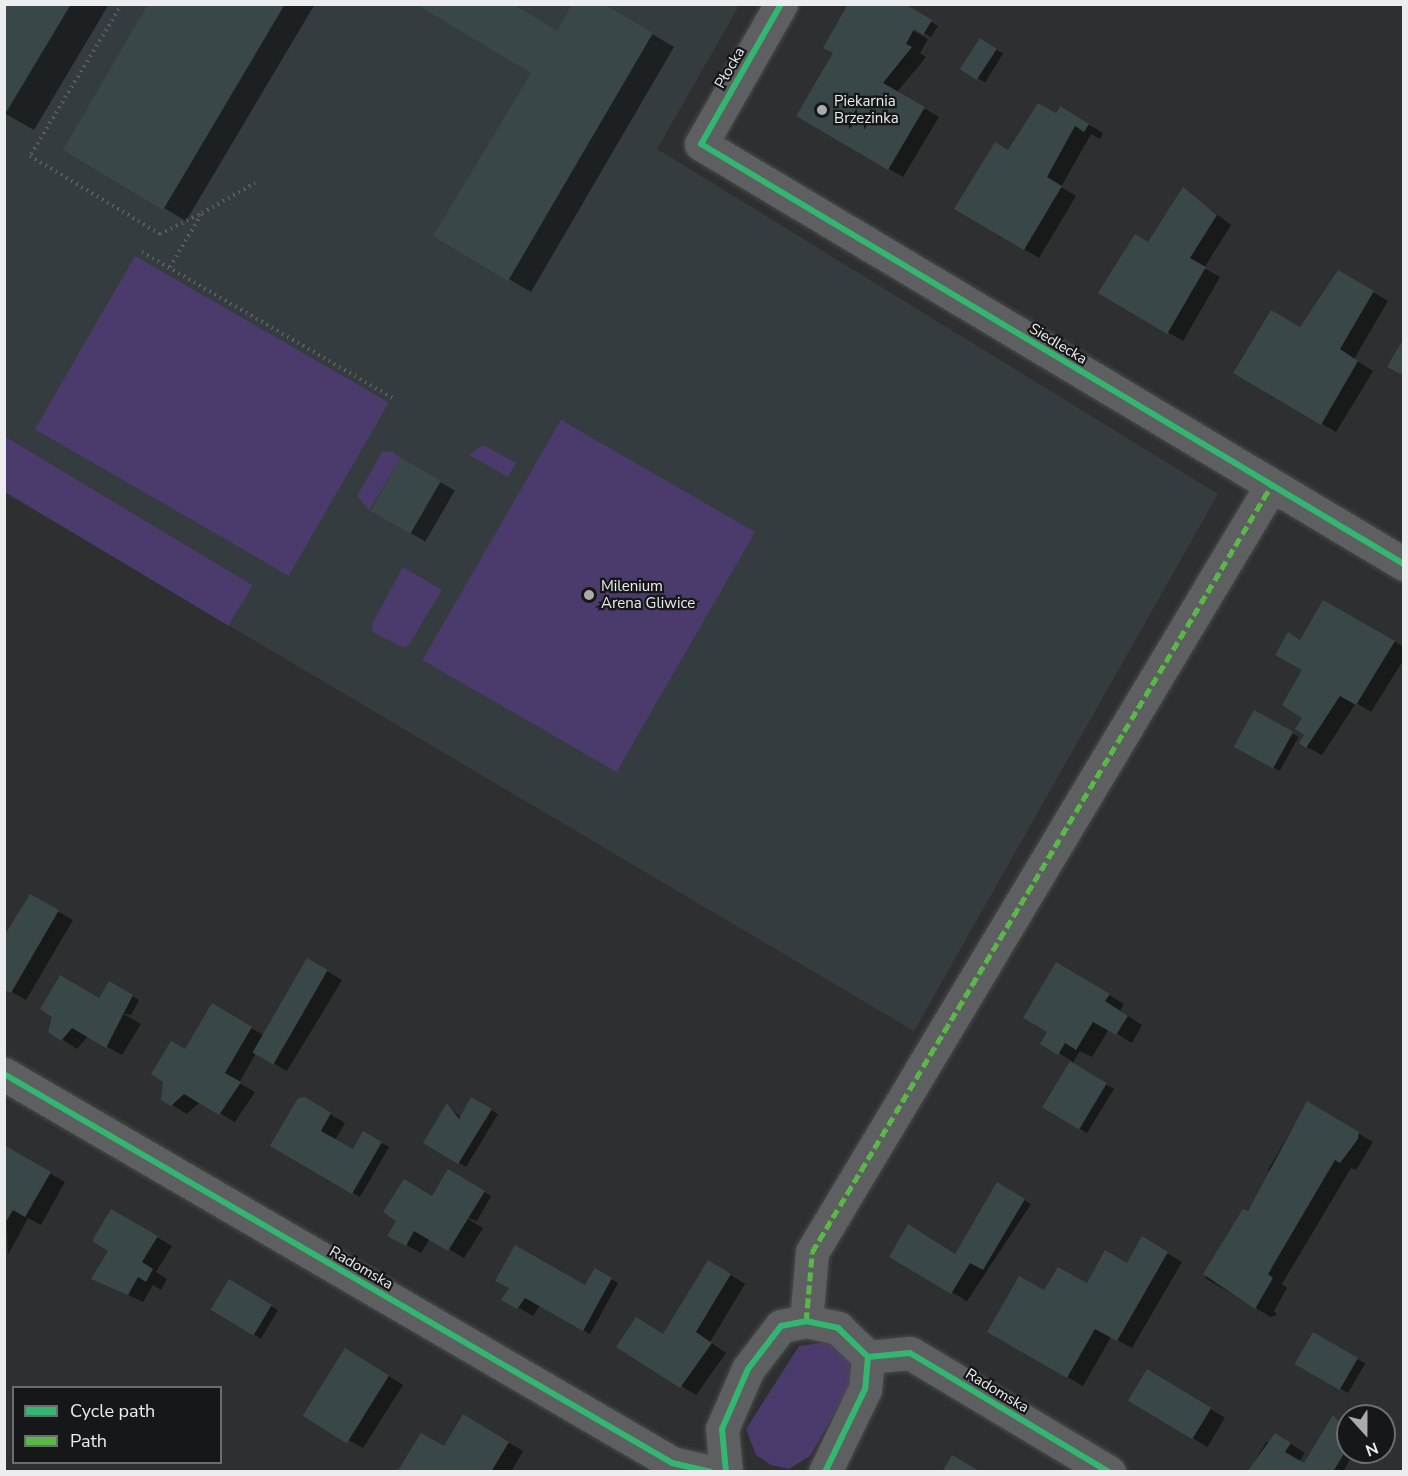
<!DOCTYPE html>
<meta charset="utf-8">
<style>
body{margin:0}
#map{position:relative;width:1408px;height:1476px;overflow:hidden;background:#2e2f30;font-family:"Nunito Sans",sans-serif}
div>[style]{position:absolute}
[style*='--x']{left:calc(var(--x)*1px);top:calc(var(--y)*1px);width:calc(var(--w)*1px);rotate:calc(var(--a)*1deg)}
.built>*{inset:0;background:#353c40}
.green>*{inset:0;background:#4b3b6c;transform-origin:0 0}
.shadow>*{inset:0;background:#0007;transform-origin:0 0}
.building>*{inset:0;background:#394749;transform-origin:0 0}
.path>*{height:4px;margin-top:-2px;transform-origin:0;background:repeating-linear-gradient(90deg,#5e5f5f 0 1.5px,transparent 0 6px)}
.roads{filter:drop-shadow(0 0 2px #4a4b4c) drop-shadow(0 0 2px #4a4b4c)}
.minor>*{height:33px;margin:-16.5px;padding:0 16.5px;transform-origin:16.5px;border-radius:16.5px;background:#5e5f60}
.quiet>*{height:4.5px;margin-top:-2.25px;transform-origin:0;background:repeating-linear-gradient(90deg,#58b947 0 9px,transparent 0 13.5px)}
.cycleway>*{height:6px;margin:-3px;padding:0 3px;transform-origin:3px;border-radius:3px;background:#33b770}
.dots>*{width:16px;height:16px;translate:-50% -50%;box-sizing:border-box;border:3px solid #161718;border-radius:50%}
span{translate:-50% -50%;white-space:nowrap;text-align:center;line-height:1.15;-webkit-text-stroke:4.5px #161718;paint-order:stroke}
.street-label{font-size:15px;color:#ecedee}
.poi-label{font-size:15px;color:#ecedee}
.left{translate:0 -50%;text-align:left}
.frame{position:absolute;inset:0;border:6px solid #ecedee;pointer-events:none}
.legend{position:absolute;left:12px;top:1386px;width:210px;height:78px;box-sizing:border-box;background:#161718;border:2px solid #6c6d6e;margin:0;padding:8px 10px;list-style:none;font-size:18px;color:#ecedee}
.legend li{display:flex;align-items:center;gap:12px;height:30px}
.legend b{width:30px;border:2px solid #6c6d6e}
.north{position:absolute;left:1336px;top:1404px;width:60px;height:60px;box-sizing:border-box;background:#161718;border:2px solid #6c6d6e;border-radius:50%;rotate:159deg;font-size:16px;font-weight:700;line-height:24px;text-align:center;color:#ecedee}
.north::after{content:'';display:block;margin:auto;width:21px;height:27px;background:#aaaaac;clip-path:polygon(50% 0,100% 100%,50% 72%,0 100%)}
</style>
<div id="map">
<div class="built">
<div style="clip-path:polygon(740px 4px,657px 149px,1218px 494px,914px 1031px,5px 493px,5px 5px)"></div>
</div>
<div class="green">
<div style="left:135px;top:256px;width:293px;height:200px;rotate:30deg"></div>
<div style="left:561px;top:420px;width:224px;height:277px;rotate:30deg"></div>
<div style="left:4px;top:436px;width:290px;height:47px;rotate:31deg"></div>
<div style="clip-path:polygon(483px 445px,516px 463px,508px 477px,469px 455px)"></div>
<div style="clip-path:polygon(391px 451px,401px 458px,369px 510px,357px 496px,382px 452px)"></div>
<div style="clip-path:polygon(403px 567px,442px 590px,408px 646px,402px 647px,373px 632px,372px 624px)"></div>
<div style="clip-path:polygon(828px 1342px,849px 1359px,852px 1375px,846px 1393px,810px 1456px,789px 1469px,771px 1465px,756px 1455px,746px 1429px,799px 1346px)"></div>
</div>
<div class="shadow">
<div style="clip-path:polygon(4px 4px,109px 4px,34px 130px,4px 113px)"></div>
<div style="clip-path:polygon(150px 4px,315px 4px,186px 221px,65px 149px)"></div>
<div style="clip-path:polygon(602px 4px,674px 47px,531px 292px,435px 236px,558px 32px)"></div>
<div style="clip-path:polygon(866px 4px,928px 39px,920px 53px,926px 57px,897px 92px,939px 117px,903px 177px,798px 116px)"></div>
<div style="clip-path:polygon(876px 4px,901px 4px,938px 26px,931px 37px)"></div>
<div style="left:981px;top:40px;width:26px;height:34px;rotate:32deg"></div>
<div style="clip-path:polygon(1061px 108px,1103px 133px,1100px 139px,1091px 134px,1061px 187px,1076px 196px,1039px 258px,956px 208px,1009px 152px)"></div>
<div style="clip-path:polygon(1184px 189px,1231px 225px,1204px 268px,1220px 277px,1183px 341px,1100px 293px,1149px 244px)"></div>
<div style="clip-path:polygon(1339px 272px,1388px 301px,1354px 359px,1373px 371px,1336px 432px,1235px 373px,1300px 328px)"></div>
<div style="left:402px;top:460px;width:61px;height:59px;rotate:30deg"></div>
<div style="clip-path:polygon(1324px 602px,1404px 647px,1404px 659px,1371px 712px,1356px 703px,1322px 755px,1307px 747px,1301px 642px)"></div>
<div style="left:1254px;top:712px;width:51px;height:39px;rotate:29deg"></div>
<div style="clip-path:polygon(30px 896px,73px 920px,26px 1000px,4px 988px)"></div>
<div style="clip-path:polygon(308px 960px,342px 980px,287px 1071px,256px 1053px,239px 1083px,255px 1092px,235px 1122px,200px 1102px,187px 1114px,172px 1105px,185px 1051px,213px 1005px,263px 1035px)"></div>
<div style="clip-path:polygon(1057px 964px,1124px 1004px,1120px 1011px,1142px 1025px,1132px 1043px,1109px 1029px,1092px 1057px,1080px 1051px,1072px 1064px,1114px 1089px,1087px 1133px,1045px 1108px,1072px 1061px,1042px 1043px,1049px 1031px)"></div>
<div style="clip-path:polygon(109px 983px,139px 1000px,131px 1015px,122px 1013px,141px 1024px,122px 1055px,88px 1036px,77px 1049px,50px 1031px,100px 1000px)"></div>
<div style="clip-path:polygon(472px 1099px,498px 1114px,466px 1167px,425px 1143px,447px 1105px,461px 1118px)"></div>
<div style="clip-path:polygon(1307px 1103px,1373px 1142px,1356px 1170px,1351px 1168px,1282px 1284px,1287px 1288px,1274px 1311px,1277px 1315px,1271px 1317px,1205px 1278px,1272px 1173px,1268px 1170px)"></div>
<div style="clip-path:polygon(330px 1114px,345px 1123px,335px 1140px,354px 1151px,364px 1133px,389px 1147px,360px 1197px,272px 1146px)"></div>
<div style="clip-path:polygon(4px 1147px,65px 1182px,41px 1225px,28px 1218px,8px 1255px)"></div>
<div style="clip-path:polygon(449px 1171px,491px 1196px,477px 1221px,463px 1216px,483px 1228px,464px 1258px,430px 1238px,421px 1253px,389px 1235px,432px 1197px)"></div>
<div style="clip-path:polygon(997px 1184px,1031px 1204px,967px 1301px,891px 1257px,956px 1255px)"></div>
<div style="clip-path:polygon(112px 1211px,172px 1246px,156px 1272px,167px 1279px,161px 1290px,153px 1285px,143px 1302px,93px 1278px,110px 1250px)"></div>
<div style="clip-path:polygon(1142px 1238px,1182px 1262px,1132px 1348px,1111px 1337px,1083px 1386px,989px 1332px,1045px 1292px,1087px 1285px,1127px 1265px)"></div>
<div style="clip-path:polygon(595px 1270px,618px 1283px,590px 1334px,540px 1305px,533px 1316px,504px 1299px,511px 1288px,585px 1287px)"></div>
<div style="clip-path:polygon(723px 1270px,745px 1284px,710px 1342px,726px 1353px,696px 1395px,618px 1347px,664px 1335px)"></div>
<div style="left:229px;top:1281px;width:57px;height:33px;rotate:31deg"></div>
<div style="left:1314px;top:1334px;width:59px;height:34px;rotate:30deg"></div>
<div style="clip-path:polygon(361px 1359px,403px 1385px,363px 1448px,303px 1415px)"></div>
<div style="left:1147px;top:1371px;width:91px;height:34px;rotate:31deg"></div>
<div style="clip-path:polygon(463px 1416px,523px 1451px,511px 1472px,399px 1472px,444px 1448px)"></div>
<div style="clip-path:polygon(1333px 1417px,1346px 1424px,1348px 1452px,1354px 1452px,1343px 1472px,1322px 1472px)"></div>
<div style="clip-path:polygon(1266px 1442px,1291px 1444px,1305px 1453px,1299px 1462px,1249px 1471px)"></div>
</div>
<div class="building">
<div style="clip-path:polygon(4px 4px,71px 4px,4px 116px)"></div>
<div style="clip-path:polygon(148px 4px,285px 4px,163px 210px,63px 150px)"></div>
<div style="clip-path:polygon(416px 4px,513px 4px,557px 31px,572px 4px,604px 4px,653px 33px,508px 281px,433px 236px,531px 73px)"></div>
<div style="clip-path:polygon(848px 4px,907px 5px,932px 20px,923px 35px,914px 29px,906px 44px,912px 47px,883px 83px,925px 107px,888px 170px,796px 116px,833px 53px,823px 48px)"></div>
<div style="left:980px;top:38px;width:20px;height:37px;rotate:33deg"></div>
<div style="clip-path:polygon(1038px 103px,1056px 113px,1060px 106px,1089px 124px,1084px 132px,1075px 126px,1047px 177px,1062px 186px,1024px 250px,954px 209px,995px 142px,1008px 150px)"></div>
<div style="clip-path:polygon(1183px 187px,1217px 215px,1190px 258px,1206px 267px,1167px 334px,1098px 293px,1135px 234px,1148px 242px)"></div>
<div style="clip-path:polygon(1338px 270px,1374px 291px,1340px 349px,1358px 361px,1321px 425px,1233px 373px,1271px 310px,1300px 327px)"></div>
<div style="clip-path:polygon(1404px 338px,1404px 376px,1387px 367px)"></div>
<div style="left:401px;top:458px;width:46px;height:61px;rotate:30deg"></div>
<div style="clip-path:polygon(1323px 600px,1395px 641px,1356px 705px,1340px 696px,1306px 748px,1299px 743px,1304px 735px,1295px 729px,1302px 718px,1282px 705px,1302px 670px,1275px 655px,1288px 632px,1300px 640px)"></div>
<div style="left:1254px;top:710px;width:45px;height:42px;rotate:29deg"></div>
<div style="clip-path:polygon(30px 894px,59px 910px,11px 993px,4px 990px,4px 936px)"></div>
<div style="left:307px;top:958px;width:24px;height:109px;rotate:30deg"></div>
<div style="clip-path:polygon(1056px 962px,1110px 994px,1105px 1001px,1128px 1016px,1116px 1035px,1093px 1022px,1076px 1050px,1065px 1043px,1058px 1055px,1040px 1044px,1047px 1032px,1023px 1018px)"></div>
<div style="clip-path:polygon(60px 975px,99px 998px,109px 981px,133px 995px,106px 1048px,72px 1028px,61px 1041px,48px 1032px,52px 1017px,40px 1009px)"></div>
<div style="clip-path:polygon(212px 1003px,252px 1027px,225px 1073px,241px 1082px,219px 1115px,184px 1094px,171px 1106px,161px 1100px,163px 1082px,151px 1074px,171px 1041px,185px 1049px)"></div>
<div style="left:1070px;top:1061px;width:43px;height:54px;rotate:31deg"></div>
<div style="clip-path:polygon(305px 1097px,331px 1113px,321px 1131px,353px 1149px,363px 1131px,382px 1142px,352px 1194px,270px 1146px,298px 1098px)"></div>
<div style="clip-path:polygon(471px 1097px,492px 1109px,458px 1164px,423px 1143px,447px 1103px,459px 1119px)"></div>
<div style="clip-path:polygon(1307px 1101px,1359px 1132px,1358px 1139px,1340px 1163px,1335px 1160px,1268px 1274px,1273px 1278px,1255px 1309px,1203px 1274px,1243px 1209px,1248px 1211px)"></div>
<div style="clip-path:polygon(4px 1145px,51px 1172px,25px 1217px,13px 1210px,4px 1225px)"></div>
<div style="clip-path:polygon(448px 1169px,485px 1191px,448px 1251px,414px 1231px,406px 1246px,387px 1236px,396px 1221px,383px 1212px,404px 1179px,432px 1196px)"></div>
<div style="clip-path:polygon(997px 1182px,1025px 1199px,983px 1270px,970px 1263px,951px 1294px,889px 1257px,908px 1224px,955px 1254px)"></div>
<div style="clip-path:polygon(111px 1209px,158px 1236px,142px 1262px,153px 1269px,146px 1282px,138px 1277px,128px 1295px,91px 1279px,108px 1251px,92px 1241px)"></div>
<div style="clip-path:polygon(1142px 1236px,1168px 1252px,1117px 1341px,1095px 1329px,1067px 1378px,987px 1332px,1019px 1276px,1044px 1290px,1058px 1267px,1087px 1283px,1105px 1250px,1127px 1263px)"></div>
<div style="clip-path:polygon(515px 1245px,585px 1285px,595px 1268px,612px 1278px,583px 1331px,525px 1298px,517px 1309px,501px 1300px,509px 1288px,495px 1281px)"></div>
<div style="clip-path:polygon(708px 1260px,731px 1274px,696px 1332px,712px 1343px,680px 1388px,616px 1347px,636px 1317px,663px 1334px)"></div>
<div style="left:229px;top:1279px;width:50px;height:36px;rotate:31deg"></div>
<div style="left:1313px;top:1332px;width:52px;height:37px;rotate:30deg"></div>
<div style="left:345px;top:1348px;width:52px;height:80px;rotate:32deg"></div>
<div style="left:1147px;top:1369px;width:75px;height:37px;rotate:31deg"></div>
<div style="clip-path:polygon(463px 1414px,509px 1442px,491px 1472px,397px 1472px,421px 1433px,444px 1446px)"></div>
<div style="clip-path:polygon(1333px 1415px,1348px 1431px,1348px 1447px,1333px 1472px,1247px 1472px,1275px 1433px,1291px 1443px,1285px 1452px,1304px 1463px)"></div>
<div style="clip-path:polygon(952px 1455px,981px 1472px,942px 1472px)"></div>
</div>
<div class="path">
<div style="--x:122;--y:4;--w:178;--a:121.2"></div>
<div style="--x:30;--y:156;--w:152;--a:31"></div>
<div style="--x:160;--y:234;--w:47;--a:-26.6"></div>
<div style="--x:142;--y:252;--w:290;--a:30.2"></div>
<div style="--x:170;--y:267;--w:63;--a:-59.3"></div>
<div style="--x:202;--y:213;--w:61;--a:-29.5"></div>
</div>
<div class="roads">
<div class="minor">
<div style="--x:781;--y:4;--w:161;--a:119.7"></div>
<div style="--x:701;--y:144;--w:819;--a:30.86"></div>
<div style="--x:4;--y:1074;--w:773;--a:30.21"></div>
<div style="--x:672;--y:1463;--w:39;--a:13"></div>
<div style="--x:806;--y:1321;--w:69;--a:-85"></div>
<div style="--x:812;--y:1252;--w:893;--a:-59.07"></div>
<div style="--x:868;--y:1357;--w:42;--a:-5.4"></div>
<div style="--x:910;--y:1353;--w:232;--a:30.9"></div>
<div style="--x:726;--y:1472;--w:43;--a:-95.3"></div>
<div style="--x:722;--y:1429;--w:65;--a:-66.6"></div>
<div style="--x:748;--y:1369;--w:54;--a:-52.5"></div>
<div style="--x:781;--y:1326;--w:25;--a:-11"></div>
<div style="--x:806;--y:1321;--w:33;--a:12"></div>
<div style="--x:838;--y:1328;--w:42;--a:44"></div>
<div style="--x:868;--y:1357;--w:32;--a:95"></div>
<div style="--x:865;--y:1389;--w:92;--a:115.7"></div>
</div>
</div>
<div class="quiet">
<div style="--x:806;--y:1321;--w:69;--a:-85"></div>
<div style="--x:812;--y:1252;--w:893;--a:-59.07"></div>
</div>
<div class="cycleway">
<div style="--x:781;--y:4;--w:161;--a:119.7"></div>
<div style="--x:701;--y:144;--w:819;--a:30.86"></div>
<div style="--x:4;--y:1074;--w:773;--a:30.21"></div>
<div style="--x:672;--y:1463;--w:39;--a:13"></div>
<div style="--x:868;--y:1357;--w:42;--a:-5.4"></div>
<div style="--x:910;--y:1353;--w:232;--a:30.9"></div>
<div style="--x:726;--y:1472;--w:43;--a:-95.3"></div>
<div style="--x:722;--y:1429;--w:65;--a:-66.6"></div>
<div style="--x:748;--y:1369;--w:54;--a:-52.5"></div>
<div style="--x:781;--y:1326;--w:25;--a:-11"></div>
<div style="--x:806;--y:1321;--w:33;--a:12"></div>
<div style="--x:838;--y:1328;--w:42;--a:44"></div>
<div style="--x:868;--y:1357;--w:32;--a:95"></div>
<div style="--x:865;--y:1389;--w:92;--a:115.7"></div>
</div>
<div class="dots">
<div style="left:822px;top:110px;background:#aaaaac"></div>
<div style="left:589px;top:595px;background:#aaaaac"></div>
</div>
<div class="street-label">
<span style="left:730px;top:68px;rotate:-60deg">Płocka</span>
<span style="left:1058px;top:344px;rotate:31deg">Siedlecka</span>
<span style="left:361px;top:1268px;rotate:30deg">Radomska</span>
<span style="left:997px;top:1391px;rotate:31deg">Radomska</span>
</div>
<div class="poi-label">
<span class="left" style="left:834px;top:110px">Piekarnia<br>Brzezinka</span>
<span class="left" style="left:601px;top:595px">Milenium<br>Arena Gliwice</span>
</div>
<div class="frame"></div>
<ul class="legend">
<li><b style="height:8px;background:#33b770"></b>Cycle path</li>
<li><b style="height:8px;background:#58b947"></b>Path</li>
</ul>
<div class="north">N</div>
</div>
